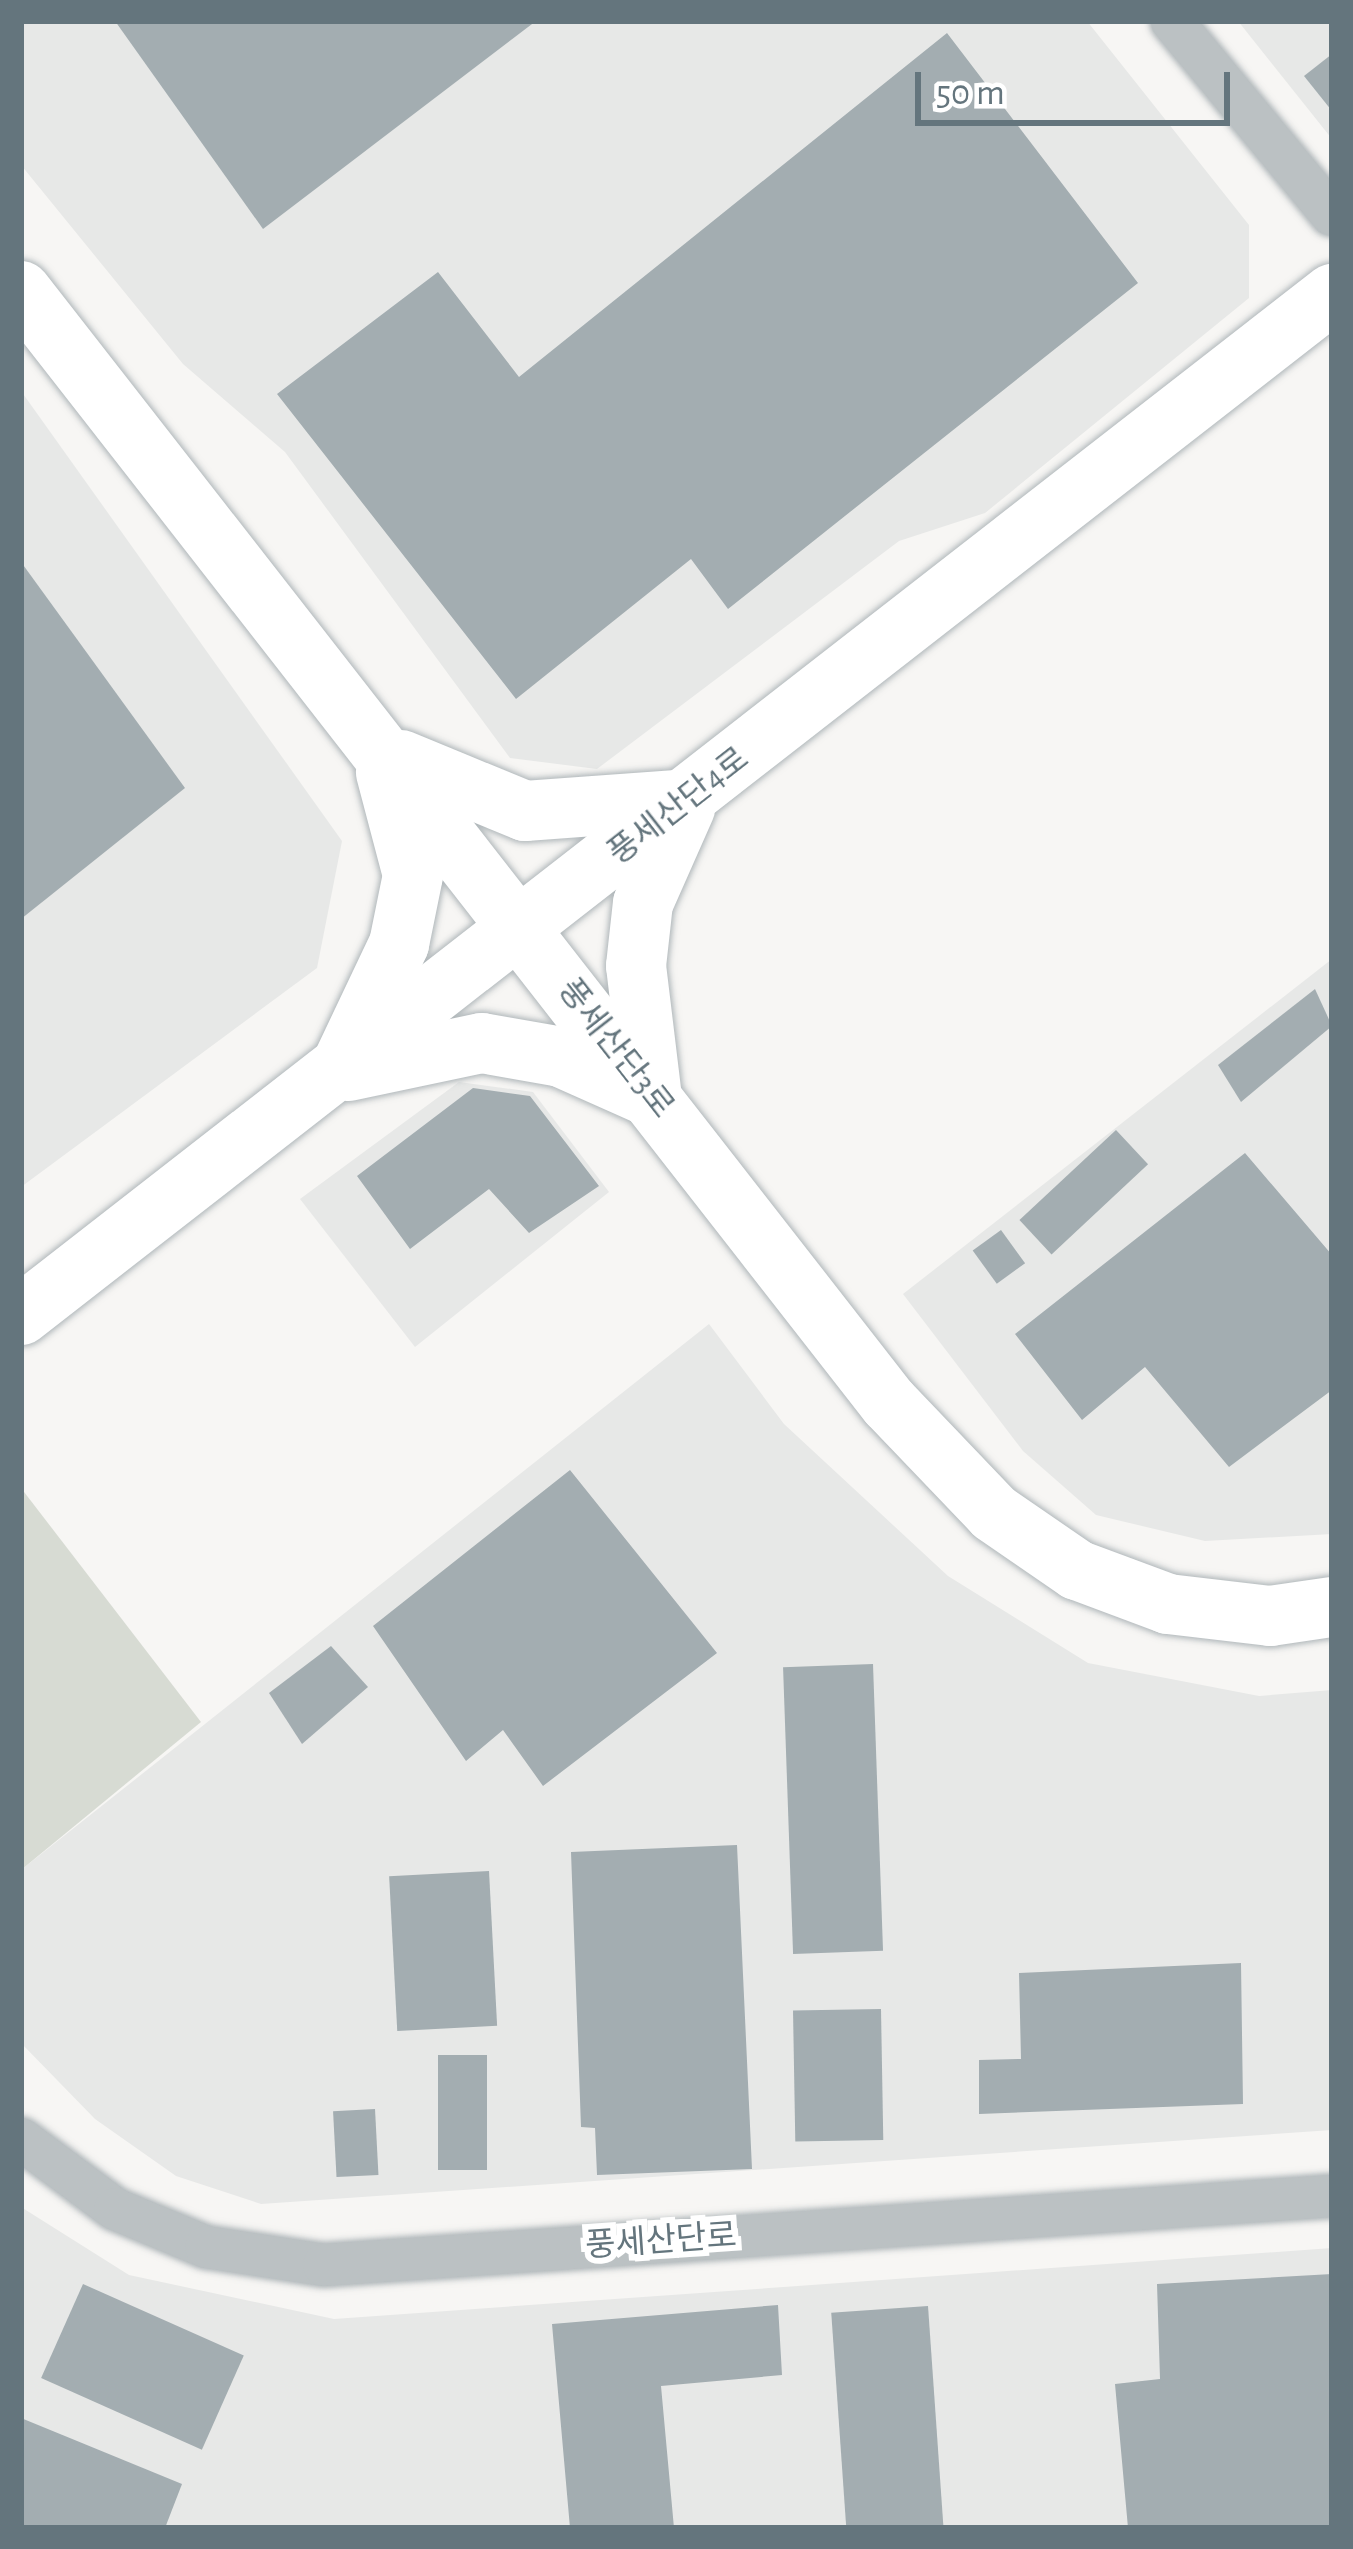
<!DOCTYPE html>
<meta charset="utf-8">
<style>
body{margin:0}
#map{position:relative;width:1353px;height:2549px;overflow:hidden;background:#f7f6f4;font-family:"Alegreya Sans","Noto Sans KR",sans-serif}
div>[style]{position:absolute}
[style*='--x']{left:calc(var(--x)*1px);top:calc(var(--y)*1px);width:calc(var(--w)*1px);rotate:calc(var(--a)*1deg)}
.built>*{inset:0;background:#e7e8e7}
.green>*{inset:0;background:#d7dbd3}
.building>*{inset:0;background:#a3adb1;transform-origin:0 0}
.roads{filter:drop-shadow(0 0 3px #b0b7ba) drop-shadow(0 0 3px #b0b7ba)}
.street>*{height:42px;margin:-21px;padding:0 21px;transform-origin:21px;border-radius:21px;background:#bbc1c3}
.secondary>*{height:60px;margin:-30px;padding:0 30px;transform-origin:30px;border-radius:30px;background:#fff}
span{translate:-50% -50%;white-space:nowrap;text-align:center;line-height:1.15;-webkit-text-stroke:12px #fff;paint-order:stroke}
.street-label{font-size:33px;color:#64757d}
.frame{position:absolute;inset:0;border:24px solid #64757d;pointer-events:none}
.scale{position:absolute;left:915px;top:72px;width:315px;height:54px;box-sizing:border-box;border:6px solid #64757d;border-top:0;padding-left:15px;font-size:36px;line-height:42px;white-space:nowrap;color:#64757d;-webkit-text-stroke:9px #fff;paint-order:stroke}
</style>
<div id="map">
<div class="built">
<div style="clip-path:polygon(21px 21px,1087px 21px,1249px 225px,1249px 298px,985px 513px,899px 541px,597px 769px,510px 758px,285px 452px,183px 364px,21px 165px)"></div>
<div style="clip-path:polygon(1238px 21px,1332px 21px,1332px 139px)"></div>
<div style="clip-path:polygon(21px 391px,342px 841px,317px 968px,21px 1187px)"></div>
<div style="clip-path:polygon(1332px 959px,1332px 1534px,1205px 1541px,1096px 1515px,1023px 1451px,903px 1294px)"></div>
<div style="clip-path:polygon(459px 1082px,533px 1092px,609px 1192px,415px 1347px,300px 1199px)"></div>
<div style="clip-path:polygon(709px 1324px,784px 1424px,948px 1576px,1088px 1663px,1259px 1696px,1332px 1690px,1332px 2130px,261px 2204px,176px 2176px,95px 2119px,21px 2043px,21px 1870px)"></div>
<div style="clip-path:polygon(21px 2207px,129px 2275px,334px 2319px,1332px 2248px,1332px 2528px,21px 2528px)"></div>
</div>
<div class="green">
<div style="clip-path:polygon(21px 1488px,201px 1722px,21px 1870px)"></div>
</div>
<div class="building">
<div style="clip-path:polygon(115px 21px,536px 21px,263px 229px)"></div>
<div style="clip-path:polygon(947px 33px,1138px 283px,728px 609px,691px 559px,516px 699px,277px 394px,438px 272px,519px 377px)"></div>
<div style="clip-path:polygon(1332px 54px,1332px 111px,1304px 76px)"></div>
<div style="clip-path:polygon(21px 562px,185px 788px,21px 919px)"></div>
<div style="clip-path:polygon(1315px 989px,1332px 1026px,1241px 1102px,1218px 1065px)"></div>
<div style="clip-path:polygon(473px 1088px,530px 1096px,599px 1186px,529px 1233px,489px 1189px,410px 1249px,357px 1176px)"></div>
<div style="left:1116px;top:1130px;width:47px;height:132px;rotate:47deg"></div>
<div style="clip-path:polygon(1245px 1153px,1332px 1255px,1332px 1390px,1229px 1467px,1145px 1367px,1082px 1420px,1015px 1334px)"></div>
<div style="left:1001px;top:1230px;width:41px;height:35px;rotate:54deg"></div>
<div style="clip-path:polygon(570px 1470px,717px 1653px,543px 1786px,503px 1730px,466px 1761px,373px 1626px)"></div>
<div style="clip-path:polygon(331px 1646px,368px 1687px,302px 1744px,269px 1693px)"></div>
<div style="left:873px;top:1664px;width:287px;height:90px;rotate:88deg"></div>
<div style="clip-path:polygon(737px 1845px,752px 2169px,597px 2175px,595px 2128px,581px 2127px,571px 1852px)"></div>
<div style="left:489px;top:1871px;width:155px;height:100px;rotate:87deg"></div>
<div style="clip-path:polygon(1241px 1963px,1243px 2104px,979px 2114px,979px 2060px,1021px 2059px,1019px 1973px)"></div>
<div style="left:881px;top:2009px;width:131px;height:88px;rotate:89deg"></div>
<div style="left:487px;top:2055px;width:115px;height:49px;rotate:90deg"></div>
<div style="left:375px;top:2109px;width:66px;height:42px;rotate:87deg"></div>
<div style="clip-path:polygon(1332px 2274px,1332px 2528px,1128px 2528px,1115px 2384px,1160px 2379px,1157px 2284px)"></div>
<div style="left:83px;top:2284px;width:176px;height:103px;rotate:24deg"></div>
<div style="clip-path:polygon(778px 2305px,782px 2375px,661px 2386px,674px 2528px,570px 2528px,552px 2324px)"></div>
<div style="left:928px;top:2306px;width:223px;height:97px;rotate:86deg"></div>
<div style="clip-path:polygon(21px 2418px,182px 2484px,165px 2528px,21px 2528px)"></div>
</div>
<div class="roads">
<div class="street">
<div style="--x:1172;--y:21;--w:251;--a:50.5"></div>
<div style="--x:21;--y:2139;--w:117;--a:36.7"></div>
<div style="--x:115;--y:2209;--w:99;--a:22.7"></div>
<div style="--x:206;--y:2247;--w:119;--a:8.7"></div>
<div style="--x:324;--y:2265;--w:1010;--a:-3.92"></div>
</div>
<div class="secondary">
<div style="--x:21;--y:291;--w:1411;--a:52.03"></div>
<div style="--x:889;--y:1403;--w:152;--a:46.3"></div>
<div style="--x:994;--y:1513;--w:101;--a:34.5"></div>
<div style="--x:1077;--y:1570;--w:97;--a:20.5"></div>
<div style="--x:1168;--y:1604;--w:103;--a:6.7"></div>
<div style="--x:1270;--y:1616;--w:63;--a:-8.3"></div>
<div style="--x:401;--y:760;--w:134;--a:22.4"></div>
<div style="--x:525;--y:811;--w:163;--a:-4.2"></div>
<div style="--x:343;--y:1062;--w:131;--a:-64.6"></div>
<div style="--x:399;--y:944;--w:70;--a:-78.5"></div>
<div style="--x:413;--y:875;--w:106;--a:-104.8"></div>
<div style="--x:349;--y:1071;--w:136;--a:-11.9"></div>
<div style="--x:482;--y:1043;--w:80;--a:10"></div>
<div style="--x:561;--y:1057;--w:91;--a:24"></div>
<div style="--x:652;--y:1098;--w:133;--a:-96.9"></div>
<div style="--x:636;--y:966;--w:63;--a:-83.7"></div>
<div style="--x:643;--y:903;--w:104;--a:-66.1"></div>
<div style="--x:21;--y:1315;--w:1662;--a:-37.91"></div>
</div>
</div>
<div class="street-label">
<span style="left:679px;top:807px;rotate:-38deg">풍세산단4로</span>
<span style="left:615px;top:1049px;rotate:52deg">풍세산단3로</span>
<span style="left:661px;top:2242px;rotate:-4deg">풍세산단로</span>
</div>
<div class="frame"></div>
<div class="scale">50 m</div>
</div>
